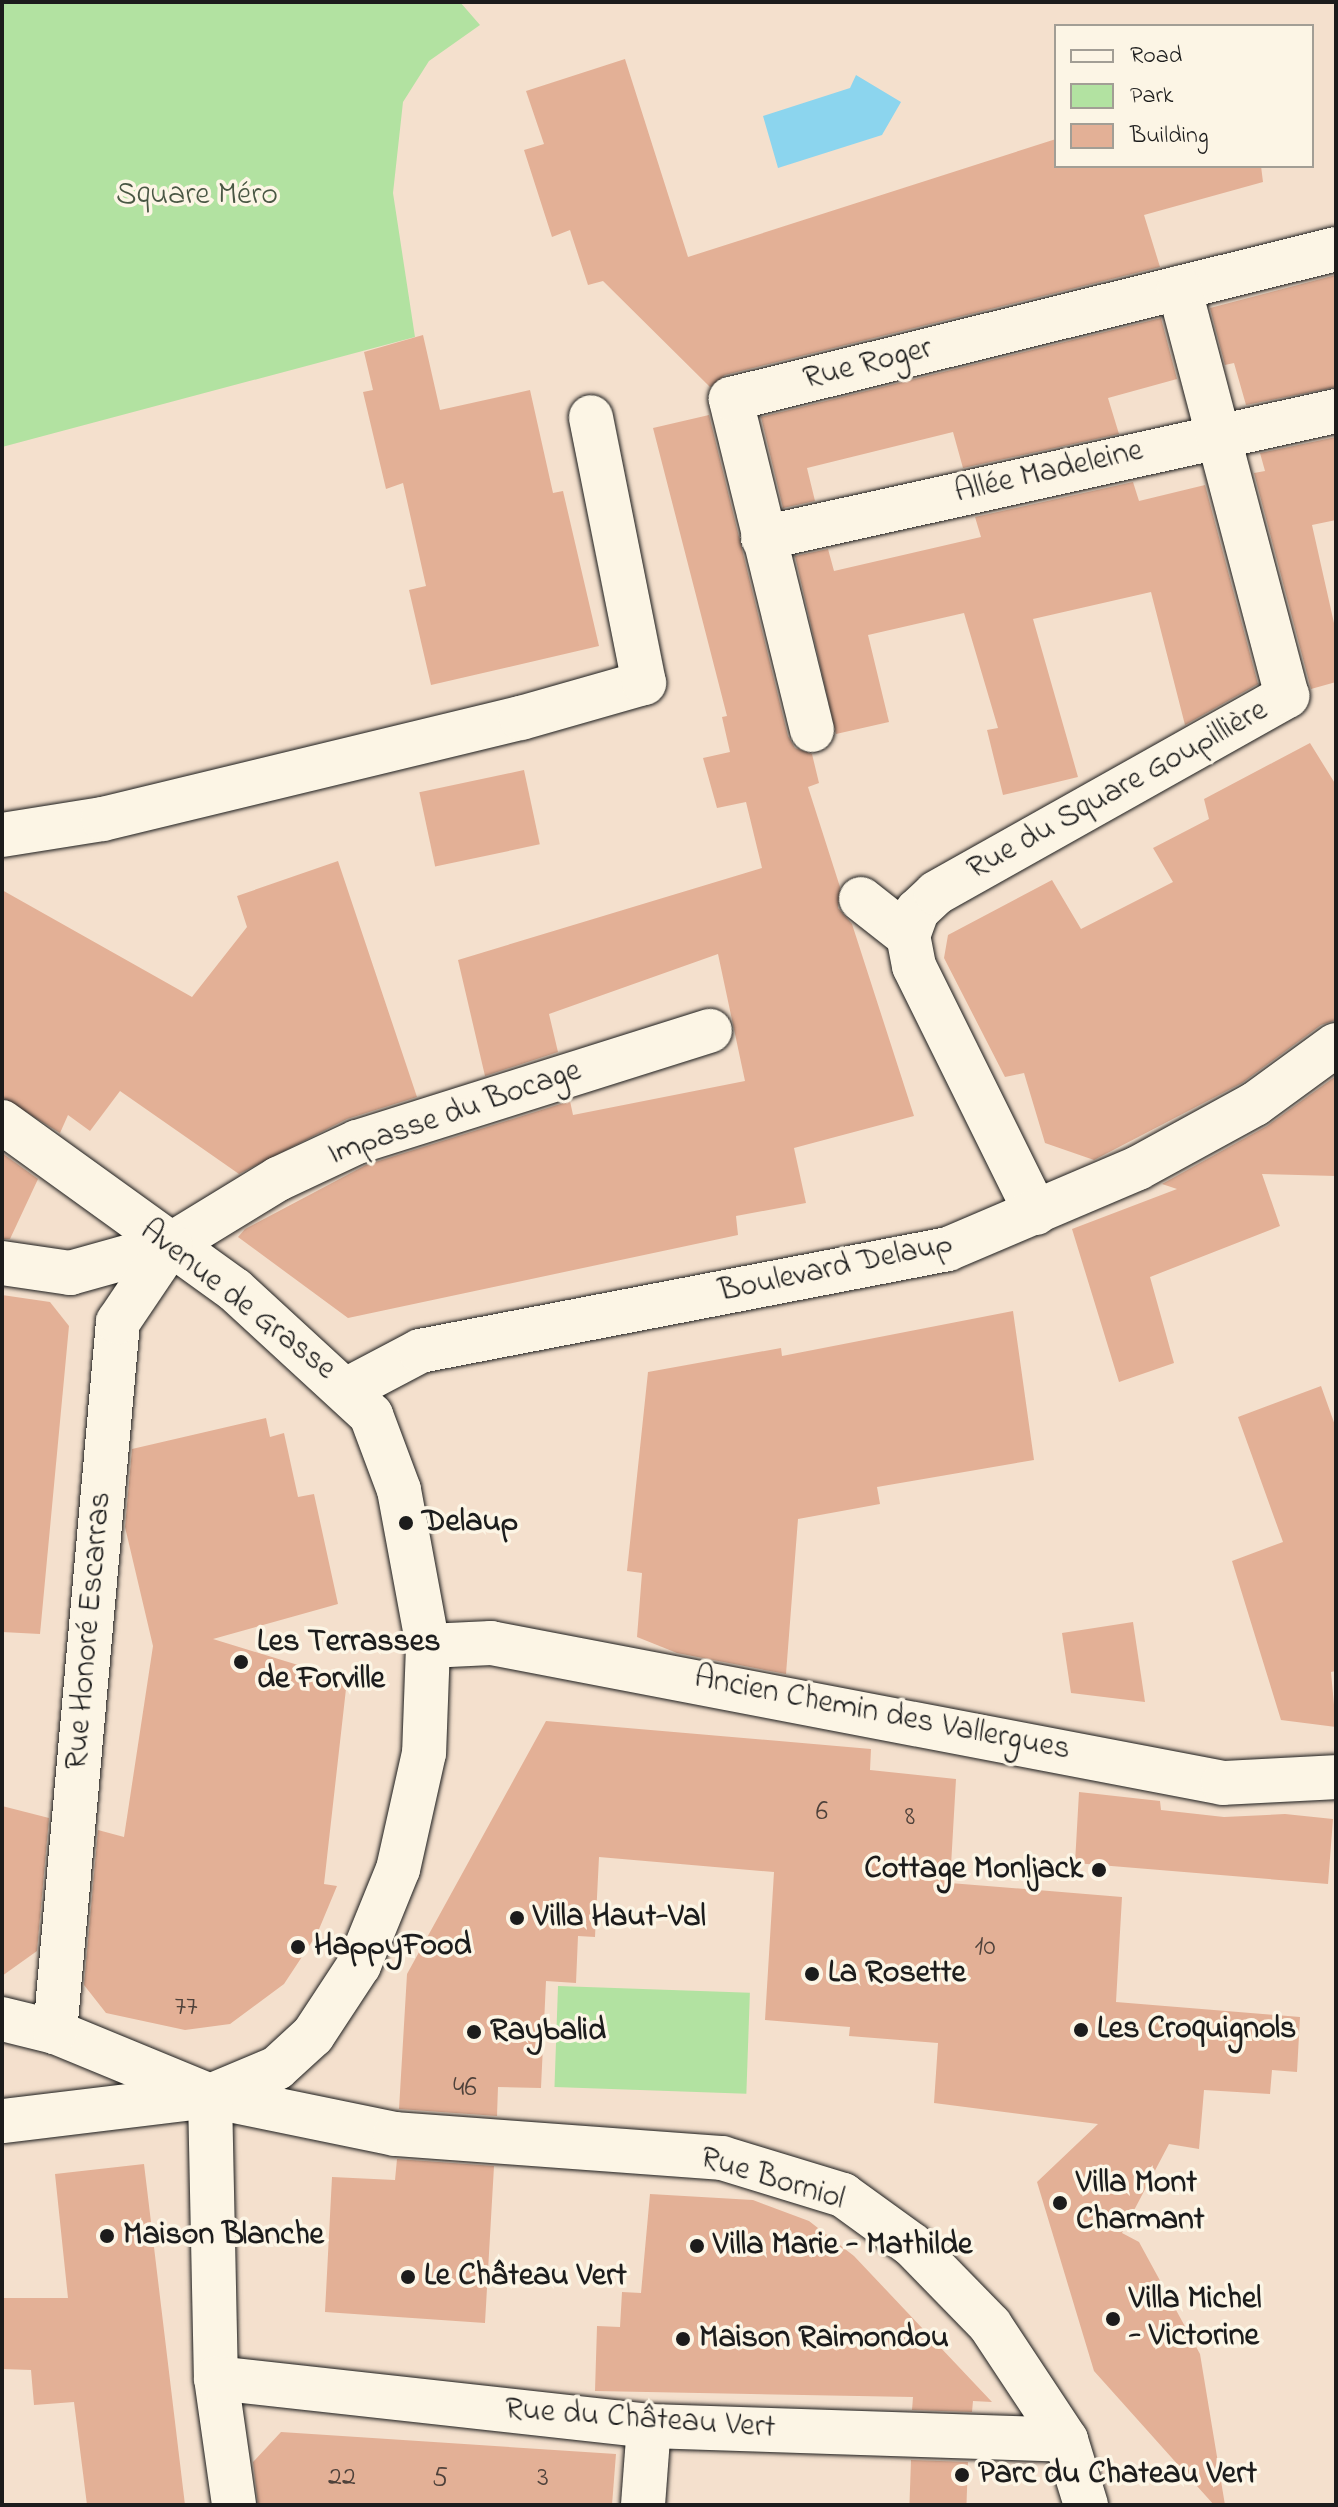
<!DOCTYPE html>
<meta charset="utf-8">
<style>
body{margin:0}
#map{position:relative;width:1338px;height:2507px;overflow:hidden;background:#f4e0cd;font-family:"Indie Flower",sans-serif}
div>[style]{position:absolute}
[style*='--x']{left:calc(var(--x)*1px);top:calc(var(--y)*1px);width:calc(var(--w)*1px);rotate:calc(var(--a)*1deg)}
.green>*{inset:0;background:#b2e2a1;transform-origin:0 0}
.water>*{inset:0;background:#8cd5ee}
.building>*{inset:0;background:#e3b096;transform-origin:0 0}
.roads{filter:drop-shadow(0 0 2px #1c1c1c) drop-shadow(0 0 2px #1c1c1c)}
.minor>*{height:44px;margin:-22px;padding:0 22px;transform-origin:22px;border-radius:22px;background:#fcf5e5}
.dots>*{width:22px;height:22px;translate:-50% -50%;box-sizing:border-box;border:4px solid #fcf5e5;border-radius:50%}
span{translate:-50% -50%;white-space:nowrap;text-align:center;line-height:1.15;-webkit-text-stroke:7px #fcf5e5;paint-order:stroke}
.number-label{font-size:28px;color:#4e413a}
.number-label span{-webkit-text-stroke-width:0}
.park-label{font-size:32px;color:#495744}
.street-label{font-size:32px;color:#1c1c1c}
.poi-label{font-size:32px;color:#1c1c1c;font-weight:700}
.left{translate:0 -50%;text-align:left}
.right{translate:-100% -50%;text-align:right}
.frame{position:absolute;inset:0;border:4px solid #1c1c1c;pointer-events:none}
.legend{position:absolute;left:1054px;top:24px;width:260px;height:144px;box-sizing:border-box;background:#fcf5e5;border:2px solid #a29e95;margin:0;padding:10px 14px;list-style:none;font-size:24px;color:#1c1c1c}
.legend li{display:flex;align-items:center;gap:16px;height:40px}
.legend b{width:40px;border:2px solid #a29e95}
</style>
<div id="map">
<div class="green">
<div style="clip-path:polygon(2px 2px,460px 2px,480px 25px,429px 61px,403px 102px,393px 193px,415px 337px,2px 447px)"></div>
<div style="left:558px;top:1986px;width:192px;height:101px;rotate:2deg"></div>
</div>
<div class="water">
<div style="clip-path:polygon(856px 75px,901px 102px,882px 135px,778px 168px,763px 116px,850px 88px)"></div>
</div>
<div class="building">
<div style="clip-path:polygon(625px 59px,688px 257px,1056px 139px,1056px 166px,1261px 166px,1263px 182px,1144px 215px,1160px 267px,725px 375px,710px 387px,603px 281px,588px 285px,570px 230px,552px 237px,524px 150px,544px 144px,526px 91px)"></div>
<div style="clip-path:polygon(1336px 275px,1336px 387px,1246px 405px,1234px 363px,1225px 365px,1210px 308px)"></div>
<div style="clip-path:polygon(1161px 318px,1177px 379px,1108px 398px,1119px 434px,963px 468px,953px 432px,807px 468px,815px 501px,783px 508px,761px 417px)"></div>
<div style="clip-path:polygon(423px 335px,440px 410px,530px 390px,553px 493px,563px 491px,599px 646px,431px 685px,409px 590px,426px 586px,403px 483px,386px 489px,363px 392px,373px 390px,364px 352px)"></div>
<div style="clip-path:polygon(709px 415px,788px 736px,795px 748px,812px 754px,819px 783px,808px 787px,840px 887px,838px 908px,852px 924px,914px 1116px,794px 1148px,806px 1203px,736px 1216px,738px 1235px,348px 1318px,238px 1237px,245px 1229px,366px 1165px,570px 1101px,573px 1115px,745px 1081px,718px 954px,549px 1014px,558px 1052px,485px 1076px,458px 960px,762px 868px,746px 802px,717px 808px,703px 758px,730px 752px,722px 717px,727px 716px,653px 428px)"></div>
<div style="clip-path:polygon(1336px 437px,1336px 520px,1312px 525px,1336px 632px,1336px 682px,1311px 689px,1254px 473px,1265px 471px,1260px 453px)"></div>
<div style="clip-path:polygon(1133px 482px,1139px 501px,1205px 485px,1258px 684px,1185px 725px,1151px 592px,1033px 619px,1078px 777px,1003px 795px,987px 730px,998px 728px,964px 613px,868px 635px,889px 722px,836px 734px,795px 556px,828px 549px,834px 571px,981px 537px,975px 517px)"></div>
<div style="clip-path:polygon(1310px 743px,1336px 785px,1336px 1020px,1321px 1025px,1242px 1083px,1094px 1160px,1045px 1143px,1024px 1073px,1005px 1077px,944px 958px,948px 935px,1052px 880px,1081px 929px,1173px 882px,1153px 848px,1209px 819px,1204px 799px)"></div>
<div style="left:524px;top:770px;width:76px;height:107px;rotate:78deg"></div>
<div style="clip-path:polygon(338px 861px,417px 1097px,347px 1119px,239px 1174px,120px 1091px,90px 1131px,68px 1115px,60px 1133px,2px 1097px,2px 890px,192px 997px,247px 927px,237px 896px)"></div>
<div style="clip-path:polygon(1336px 1076px,1336px 1176px,1262px 1174px,1280px 1226px,1150px 1277px,1174px 1363px,1119px 1382px,1072px 1229px,1177px 1189px,1162px 1184px,1267px 1126px)"></div>
<div style="clip-path:polygon(2px 1153px,38px 1179px,10px 1239px,2px 1239px)"></div>
<div style="clip-path:polygon(2px 1295px,50px 1302px,69px 1326px,40px 1634px,2px 1632px)"></div>
<div style="clip-path:polygon(1013px 1311px,1034px 1460px,877px 1487px,880px 1504px,798px 1519px,786px 1674px,677px 1653px,637px 1637px,642px 1573px,627px 1571px,648px 1372px,781px 1348px,782px 1356px)"></div>
<div style="clip-path:polygon(1321px 1386px,1336px 1428px,1336px 1671px,1331px 1672px,1336px 1727px,1281px 1720px,1232px 1561px,1283px 1542px,1238px 1417px)"></div>
<div style="clip-path:polygon(266px 1418px,270px 1437px,284px 1433px,298px 1497px,314px 1494px,338px 1604px,213px 1639px,347px 1680px,324px 1884px,337px 1886px,317px 1934px,284px 1984px,230px 2024px,185px 2030px,106px 2013px,84px 1985px,98px 1830px,124px 1837px,153px 1646px,125px 1527px,132px 1449px)"></div>
<div style="clip-path:polygon(1133px 1622px,1145px 1702px,1071px 1693px,1062px 1633px)"></div>
<div style="clip-path:polygon(546px 1721px,871px 1749px,870px 1770px,956px 1779px,950px 1883px,1122px 1897px,1116px 2002px,1300px 2017px,1297px 2072px,1272px 2070px,1270px 2094px,1204px 2090px,1199px 2149px,1169px 2144px,1122px 2233px,1139px 2242px,1200px 2354px,1225px 2505px,1214px 2505px,1094px 2371px,1037px 2182px,1098px 2124px,934px 2103px,938px 2043px,849px 2036px,850px 2027px,765px 2020px,774px 1872px,599px 1857px,595px 1937px,578px 1936px,576px 1983px,546px 1981px,541px 2088px,498px 2087px,497px 2116px,399px 2109px,407px 1974px)"></div>
<div style="clip-path:polygon(1079px 1792px,1160px 1801px,1161px 1810px,1224px 1817px,1285px 1814px,1333px 1819px,1328px 1884px,1075px 1863px)"></div>
<div style="clip-path:polygon(2px 1806px,49px 1818px,37px 1951px,2px 1976px)"></div>
<div style="clip-path:polygon(397px 2159px,494px 2166px,485px 2323px,325px 2312px,332px 2177px,395px 2180px)"></div>
<div style="clip-path:polygon(144px 2164px,185px 2505px,87px 2505px,74px 2402px,34px 2405px,31px 2370px,2px 2369px,2px 2298px,68px 2298px,55px 2174px)"></div>
<div style="clip-path:polygon(650px 2194px,753px 2200px,809px 2221px,854px 2256px,992px 2402px,973px 2401px,972px 2412px,912px 2410px,913px 2397px,595px 2391px,597px 2326px,620px 2327px,622px 2292px,641px 2293px)"></div>
<div style="clip-path:polygon(281px 2432px,616px 2454px,612px 2505px,258px 2505px,253px 2462px)"></div>
<div style="left:911px;top:2460px;width:57px;height:45px;rotate:2deg"></div>
</div>
<div class="roads">
<div class="minor">
<div style="--x:763;--y:538;--w:587;--a:-12.5"></div>
<div style="--x:812;--y:730;--w:341;--a:-103.8"></div>
<div style="--x:731;--y:399;--w:623;--a:-13.92"></div>
<div style="--x:2;--y:835;--w:102;--a:-9"></div>
<div style="--x:103;--y:819;--w:430;--a:-13.6"></div>
<div style="--x:521;--y:718;--w:128;--a:-15.9"></div>
<div style="--x:644;--y:683;--w:271;--a:-101.3"></div>
<div style="--x:861;--y:899;--w:60;--a:38.2"></div>
<div style="--x:2;--y:1122;--w:287;--a:35.8"></div>
<div style="--x:235;--y:1290;--w:185;--a:42.6"></div>
<div style="--x:371;--y:1415;--w:80;--a:69.5"></div>
<div style="--x:399;--y:1490;--w:159;--a:79.5"></div>
<div style="--x:428;--y:1646;--w:107;--a:92.1"></div>
<div style="--x:424;--y:1753;--w:119;--a:102.6"></div>
<div style="--x:398;--y:1869;--w:104;--a:112.1"></div>
<div style="--x:359;--y:1965;--w:84;--a:123.3"></div>
<div style="--x:313;--y:2035;--w:49;--a:137.5"></div>
<div style="--x:277;--y:2068;--w:73;--a:157.3"></div>
<div style="--x:210;--y:2096;--w:209;--a:173.1"></div>
<div style="--x:1036;--y:1213;--w:275;--a:-116.3"></div>
<div style="--x:914;--y:966;--w:31;--a:-101"></div>
<div style="--x:908;--y:936;--w:27;--a:-70"></div>
<div style="--x:917;--y:911;--w:26;--a:-43"></div>
<div style="--x:936;--y:893;--w:403;--a:-29.3"></div>
<div style="--x:1287;--y:696;--w:422;--a:-104.8"></div>
<div style="--x:2;--y:1263;--w:69;--a:8.4"></div>
<div style="--x:70;--y:1273;--w:104;--a:-15.6"></div>
<div style="--x:170;--y:1245;--w:127;--a:-31.4"></div>
<div style="--x:278;--y:1179;--w:87;--a:-25.1"></div>
<div style="--x:357;--y:1142;--w:370;--a:-17.5"></div>
<div style="--x:348;--y:1389;--w:81;--a:-27.8"></div>
<div style="--x:420;--y:1351;--w:538;--a:-10.93"></div>
<div style="--x:948;--y:1249;--w:207;--a:-23.1"></div>
<div style="--x:1138;--y:1168;--w:133;--a:-28.7"></div>
<div style="--x:1255;--y:1104;--w:100;--a:-36.1"></div>
<div style="--x:428;--y:1646;--w:63;--a:-2.7"></div>
<div style="--x:491;--y:1643;--w:745;--a:10.83"></div>
<div style="--x:1223;--y:1783;--w:113;--a:-3"></div>
<div style="--x:2;--y:2019;--w:55;--a:13.8"></div>
<div style="--x:55;--y:2032;--w:168;--a:22.4"></div>
<div style="--x:210;--y:2096;--w:189;--a:11.6"></div>
<div style="--x:395;--y:2134;--w:328;--a:4.2"></div>
<div style="--x:722;--y:2158;--w:127;--a:17"></div>
<div style="--x:843;--y:2195;--w:85;--a:35.9"></div>
<div style="--x:912;--y:2245;--w:112;--a:45.7"></div>
<div style="--x:990;--y:2325;--w:138;--a:56.5"></div>
<div style="--x:1066;--y:2440;--w:68;--a:72.9"></div>
<div style="--x:55;--y:2032;--w:713;--a:-84.93"></div>
<div style="--x:118;--y:1322;--w:93;--a:-56"></div>
<div style="--x:210;--y:2096;--w:282;--a:88.8"></div>
<div style="--x:216;--y:2378;--w:128;--a:81.9"></div>
<div style="--x:216;--y:2378;--w:436;--a:6.3"></div>
<div style="--x:649;--y:2426;--w:417;--a:1.9"></div>
<div style="--x:643;--y:2505;--w:79;--a:-85.7"></div>
</div>
</div>
<div class="dots">
<div style="left:406px;top:1523px;background:#1c1c1c"></div>
<div style="left:241px;top:1662px;background:#1c1c1c"></div>
<div style="left:1099px;top:1870px;background:#1c1c1c"></div>
<div style="left:517px;top:1918px;background:#1c1c1c"></div>
<div style="left:298px;top:1947px;background:#1c1c1c"></div>
<div style="left:812px;top:1974px;background:#1c1c1c"></div>
<div style="left:1081px;top:2030px;background:#1c1c1c"></div>
<div style="left:474px;top:2032px;background:#1c1c1c"></div>
<div style="left:1060px;top:2203px;background:#1c1c1c"></div>
<div style="left:107px;top:2236px;background:#1c1c1c"></div>
<div style="left:697px;top:2246px;background:#1c1c1c"></div>
<div style="left:408px;top:2277px;background:#1c1c1c"></div>
<div style="left:1113px;top:2319px;background:#1c1c1c"></div>
<div style="left:683px;top:2339px;background:#1c1c1c"></div>
<div style="left:962px;top:2475px;background:#1c1c1c"></div>
</div>
<div class="number-label">
<span style="left:822px;top:1813px">6</span>
<span style="left:910px;top:1818px">8</span>
<span style="left:985px;top:1948px">10</span>
<span style="left:186px;top:2008px">77</span>
<span style="left:465px;top:2089px">46</span>
<span style="left:342px;top:2478px">22</span>
<span style="left:440px;top:2479px">5</span>
<span style="left:543px;top:2479px">3</span>
</div>
<div class="park-label">
<span style="left:197px;top:196px">Square Méro</span>
</div>
<div class="street-label">
<span style="left:868px;top:365px;rotate:-14deg">Rue Roger</span>
<span style="left:1049px;top:473px;rotate:-13deg">Allée Madeleine</span>
<span style="left:1118px;top:791px;rotate:-29deg">Rue du Square Goupillière</span>
<span style="left:455px;top:1114px;rotate:-19deg">Impasse du Bocage</span>
<span style="left:836px;top:1269px;rotate:-12deg">Boulevard Delaup</span>
<span style="left:237px;top:1301px;rotate:38deg">Avenue de Grasse</span>
<span style="left:90px;top:1631px;rotate:-85deg">Rue Honoré Escarras</span>
<span style="left:882px;top:1715px;rotate:11deg">Ancien Chemin des Vallergues</span>
<span style="left:772px;top:2180px;rotate:17deg">Rue Borniol</span>
<span style="left:640px;top:2420px;rotate:4deg">Rue du Château Vert</span>
</div>
<div class="poi-label">
<span class="left" style="left:422px;top:1523px">Delaup</span>
<span class="left" style="left:257px;top:1662px">Les Terrasses<br>de Forville</span>
<span class="right" style="left:1083px;top:1870px">Cottage Monljack</span>
<span class="left" style="left:533px;top:1918px">Villa Haut-Val</span>
<span class="left" style="left:314px;top:1947px">HappyFood</span>
<span class="left" style="left:828px;top:1974px">La Rosette</span>
<span class="left" style="left:1097px;top:2030px">Les Croquignols</span>
<span class="left" style="left:490px;top:2032px">Raybalid</span>
<span class="left" style="left:1076px;top:2203px">Villa Mont<br>Charmant</span>
<span class="left" style="left:123px;top:2236px">Maison Blanche</span>
<span class="left" style="left:713px;top:2246px">Villa Marie - Mathilde</span>
<span class="left" style="left:424px;top:2277px">Le Château Vert</span>
<span class="left" style="left:1129px;top:2319px">Villa Michel<br>- Victorine</span>
<span class="left" style="left:699px;top:2339px">Maison Raimondou</span>
<span class="left" style="left:978px;top:2475px">Parc du Chateau Vert</span>
</div>
<div class="frame"></div>
<ul class="legend">
<li><b style="height:10px;background:#fcf5e5"></b>Road</li>
<li><b style="height:22px;background:#b2e2a1"></b>Park</li>
<li><b style="height:22px;background:#e3b096"></b>Building</li>
</ul>
</div>
